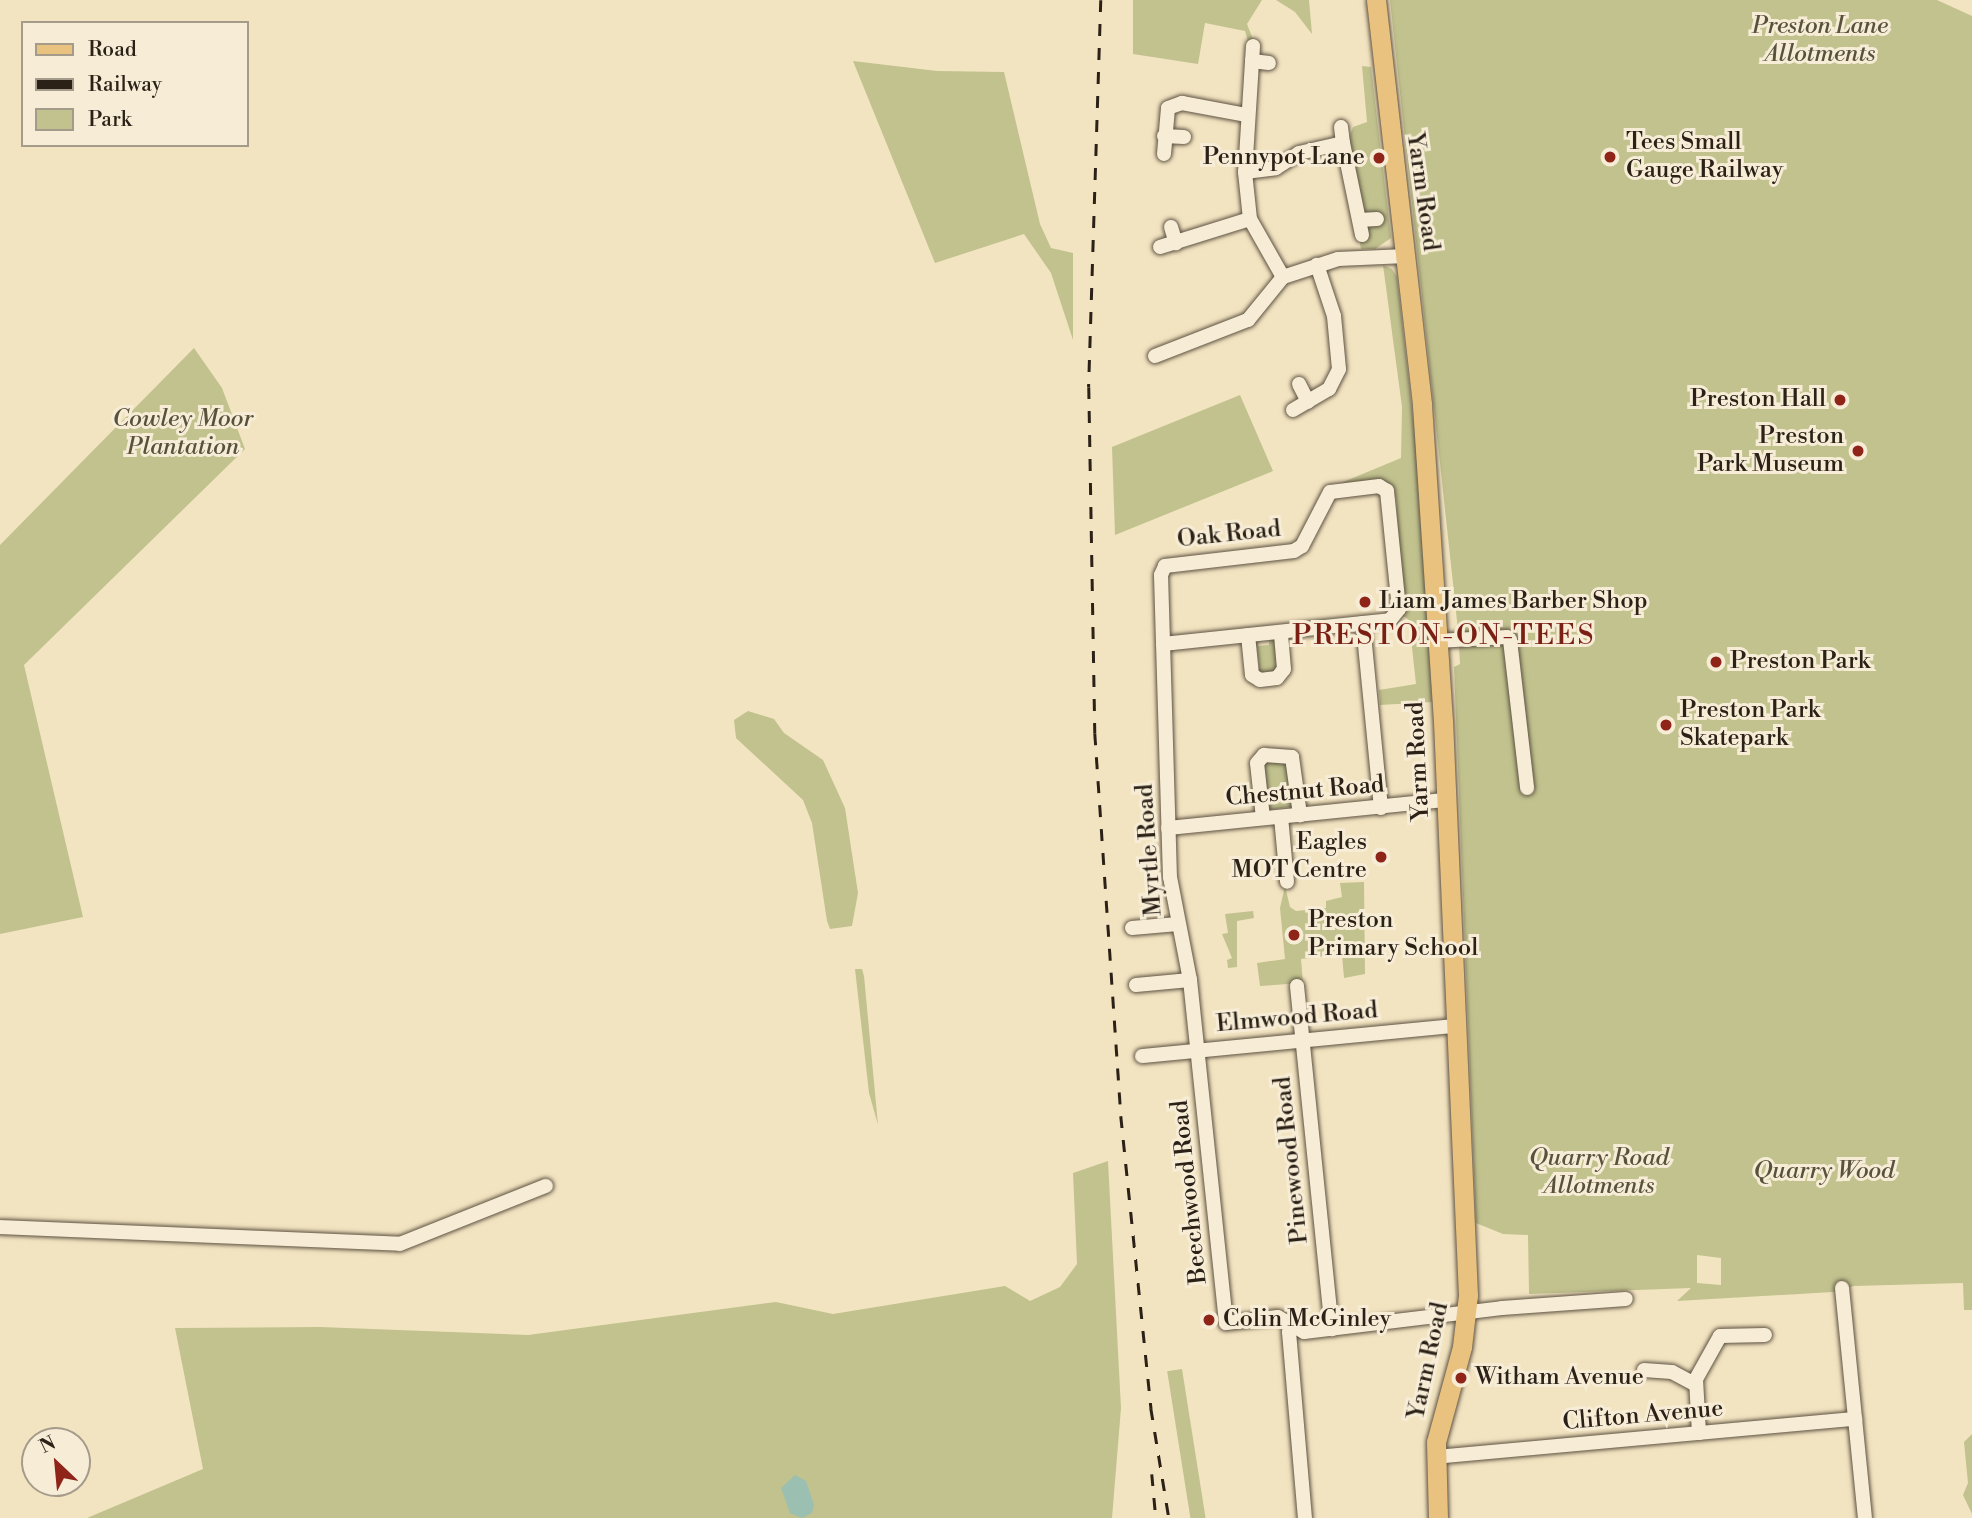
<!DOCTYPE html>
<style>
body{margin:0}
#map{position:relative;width:1972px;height:1518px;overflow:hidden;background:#f3e4c1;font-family:"Libre Bodoni",serif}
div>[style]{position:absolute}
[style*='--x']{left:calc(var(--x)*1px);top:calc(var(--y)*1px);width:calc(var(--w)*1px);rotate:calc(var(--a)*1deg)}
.green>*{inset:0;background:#c1c28e;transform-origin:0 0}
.water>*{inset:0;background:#9bbfb0}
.roads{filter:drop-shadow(0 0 2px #5d5242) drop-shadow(0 0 2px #5d5242)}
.minor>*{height:14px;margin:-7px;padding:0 7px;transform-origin:7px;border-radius:7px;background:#f7edd7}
.major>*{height:19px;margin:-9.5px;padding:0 9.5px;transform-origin:9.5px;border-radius:9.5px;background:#eac280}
.rail>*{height:2.5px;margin-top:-1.25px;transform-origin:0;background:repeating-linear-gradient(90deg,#2b2117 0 12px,transparent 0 24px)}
.dots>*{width:19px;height:19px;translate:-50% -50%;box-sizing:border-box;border:4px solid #f7edd7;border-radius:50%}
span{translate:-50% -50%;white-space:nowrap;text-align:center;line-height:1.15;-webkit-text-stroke:6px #f7edd7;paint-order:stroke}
.park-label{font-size:24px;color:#58513b;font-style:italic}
.poi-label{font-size:24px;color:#2b2117}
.left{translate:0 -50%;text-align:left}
.right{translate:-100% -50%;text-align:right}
.street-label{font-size:24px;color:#2b2117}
.quarter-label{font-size:28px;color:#7a1f14;letter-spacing:2px}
.legend{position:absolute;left:21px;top:21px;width:228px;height:126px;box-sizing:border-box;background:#f7edd7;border:2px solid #a59b8a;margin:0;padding:9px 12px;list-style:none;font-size:21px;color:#2b2117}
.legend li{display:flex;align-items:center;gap:14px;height:35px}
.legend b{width:35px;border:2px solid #a59b8a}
.north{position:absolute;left:21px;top:1427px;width:70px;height:70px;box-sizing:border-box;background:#f7edd7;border:2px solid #a59b8a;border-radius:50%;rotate:334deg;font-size:19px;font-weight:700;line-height:28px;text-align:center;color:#2b2117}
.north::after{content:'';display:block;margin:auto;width:24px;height:32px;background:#8f2418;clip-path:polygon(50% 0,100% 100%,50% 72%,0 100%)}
</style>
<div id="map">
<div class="green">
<div style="clip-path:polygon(1133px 0,1262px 0,1247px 24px,1256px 47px,1249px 45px,1245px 31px,1205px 23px,1198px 64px,1133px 54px)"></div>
<div style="clip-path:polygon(1276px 0,1309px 0,1312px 34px,1295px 12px)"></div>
<div style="clip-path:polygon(evenodd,1390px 0,1937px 0,1972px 16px,1972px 1310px,1964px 1310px,1963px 1283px,1854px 1286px,1833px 1292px,1677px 1301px,1691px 1288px,1529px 1294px,1528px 1235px,1503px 1234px,1476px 1223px,1454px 667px,1460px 664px,1458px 630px,1390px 0,1697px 1255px,1721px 1258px,1721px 1285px,1697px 1283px,1697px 1255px)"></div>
<div style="clip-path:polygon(853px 61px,937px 71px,1004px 72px,1040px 224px,1051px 248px,1073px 253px,1073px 340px,1051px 273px,1024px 234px,935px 263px)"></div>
<div style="clip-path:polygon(1362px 66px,1371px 67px,1391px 238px,1375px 249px,1361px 249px,1359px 238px,1370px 224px,1370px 216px,1363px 212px,1347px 143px,1353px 127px,1367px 122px)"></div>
<div style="clip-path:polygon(1383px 265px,1392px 269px,1397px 277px,1419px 471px,1432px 702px,1380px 705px,1379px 690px,1416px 684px,1409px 620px,1403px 616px,1396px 497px,1336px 485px,1401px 458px,1402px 407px)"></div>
<div style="clip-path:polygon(194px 348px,222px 388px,245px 449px,24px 665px,83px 917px,0 934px,0 545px)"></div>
<div style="clip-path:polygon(1240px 395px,1273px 471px,1115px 535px,1112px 447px)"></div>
<div style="clip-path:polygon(1269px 637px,1276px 637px,1278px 671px,1260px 674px,1257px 648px,1252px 647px,1256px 639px,1258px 646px,1269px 645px)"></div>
<div style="clip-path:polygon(748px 711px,774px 719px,784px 733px,823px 760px,845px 808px,858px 893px,852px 926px,830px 929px,827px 921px,812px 823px,803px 800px,736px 738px,734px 720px)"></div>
<div style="left:1287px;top:756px;width:51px;height:24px;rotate:83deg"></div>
<div style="clip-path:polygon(1364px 882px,1365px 974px,1344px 978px,1342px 955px,1359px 952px,1301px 959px,1303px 983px,1260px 986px,1257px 963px,1285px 959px,1280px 908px,1285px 886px,1290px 907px,1296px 911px,1326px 908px,1326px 901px,1342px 897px,1340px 883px)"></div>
<div style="clip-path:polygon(1253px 911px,1254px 918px,1237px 921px,1237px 967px,1228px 968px,1227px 960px,1232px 958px,1222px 934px,1228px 933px,1225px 914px)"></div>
<div style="clip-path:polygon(855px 969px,862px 969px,864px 976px,878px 1125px,869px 1093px)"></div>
<div style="clip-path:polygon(1108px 1161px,1121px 1408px,1112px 1518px,87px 1518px,203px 1469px,175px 1328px,320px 1327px,528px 1335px,776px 1302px,833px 1314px,1005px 1286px,1030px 1301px,1060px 1287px,1077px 1264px,1073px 1173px)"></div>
<div style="left:1182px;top:1369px;width:151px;height:15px;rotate:81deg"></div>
<div style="clip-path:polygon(1972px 1434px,1972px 1514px,1963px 1495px,1968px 1483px,1964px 1442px)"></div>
</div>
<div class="water">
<div style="clip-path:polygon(795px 1475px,806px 1481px,814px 1505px,812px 1513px,802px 1518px,790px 1513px,781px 1488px)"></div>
</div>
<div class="roads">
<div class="minor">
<div style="--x:1253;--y:46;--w:126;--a:93.6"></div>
<div style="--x:1245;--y:172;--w:47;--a:83.9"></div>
<div style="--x:1250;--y:219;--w:67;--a:60.4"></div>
<div style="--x:1283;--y:277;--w:58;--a:-18.1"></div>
<div style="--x:1338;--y:259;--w:68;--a:-2.5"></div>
<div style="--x:1252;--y:61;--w:17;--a:7"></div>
<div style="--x:1341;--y:127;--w:16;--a:83"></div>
<div style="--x:1164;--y:136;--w:20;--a:3"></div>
<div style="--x:1164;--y:154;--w:46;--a:-85"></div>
<div style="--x:1168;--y:108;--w:15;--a:-20"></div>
<div style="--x:1182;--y:103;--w:66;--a:10.5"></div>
<div style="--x:1245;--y:172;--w:31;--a:-7"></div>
<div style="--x:1276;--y:168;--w:27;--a:-33"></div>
<div style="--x:1299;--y:153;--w:45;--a:-12.8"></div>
<div style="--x:1343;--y:143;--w:94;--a:78.3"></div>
<div style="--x:1360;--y:220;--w:17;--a:-3"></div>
<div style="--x:1171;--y:227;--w:17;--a:73"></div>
<div style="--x:1160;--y:247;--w:94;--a:-17.3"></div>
<div style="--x:1155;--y:356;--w:100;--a:-21.2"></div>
<div style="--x:1248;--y:320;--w:55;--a:-50.9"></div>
<div style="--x:1299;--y:384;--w:20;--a:63"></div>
<div style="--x:1293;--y:410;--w:42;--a:-30.3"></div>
<div style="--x:1329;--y:389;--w:22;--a:-63"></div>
<div style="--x:1339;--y:369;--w:53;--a:-95.4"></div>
<div style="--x:1334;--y:316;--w:54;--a:-108.4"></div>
<div style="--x:1248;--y:635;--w:40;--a:84.3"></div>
<div style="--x:1252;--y:675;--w:9;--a:32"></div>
<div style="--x:1260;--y:680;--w:17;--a:-7"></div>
<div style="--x:1277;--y:678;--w:11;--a:-52"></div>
<div style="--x:1284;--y:669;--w:37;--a:-95"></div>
<div style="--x:1437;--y:641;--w:70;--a:-3.3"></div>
<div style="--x:1507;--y:637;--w:4;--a:45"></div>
<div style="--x:1510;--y:640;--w:149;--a:83.4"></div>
<div style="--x:1163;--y:644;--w:201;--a:-6"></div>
<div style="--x:1381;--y:808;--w:186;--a:-95.6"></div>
<div style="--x:1363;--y:623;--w:27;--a:-6"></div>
<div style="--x:1390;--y:620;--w:14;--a:-51"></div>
<div style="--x:1399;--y:609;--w:119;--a:-95.8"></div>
<div style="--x:1387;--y:491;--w:9;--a:-148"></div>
<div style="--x:1379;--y:486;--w:49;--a:173"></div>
<div style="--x:1330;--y:492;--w:61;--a:117.4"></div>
<div style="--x:1302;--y:546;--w:9;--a:148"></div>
<div style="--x:1294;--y:551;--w:130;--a:173.4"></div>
<div style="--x:1165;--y:566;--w:10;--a:114"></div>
<div style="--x:1161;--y:575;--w:302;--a:88.3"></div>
<div style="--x:1170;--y:877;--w:105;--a:79"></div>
<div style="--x:1190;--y:980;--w:345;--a:84"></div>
<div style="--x:1226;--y:1323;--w:52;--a:-6.6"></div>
<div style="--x:1278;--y:1317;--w:30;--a:30"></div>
<div style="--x:1304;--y:1332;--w:199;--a:-6.9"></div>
<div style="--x:1502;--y:1308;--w:124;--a:-4.2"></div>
<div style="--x:1281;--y:817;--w:65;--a:84.7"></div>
<div style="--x:1263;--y:818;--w:55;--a:-96.2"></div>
<div style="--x:1257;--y:763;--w:11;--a:-49"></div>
<div style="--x:1264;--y:755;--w:28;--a:4"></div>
<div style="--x:1292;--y:757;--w:59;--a:82.1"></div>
<div style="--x:1168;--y:828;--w:278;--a:-5.8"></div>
<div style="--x:1132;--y:928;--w:46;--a:-5"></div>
<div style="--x:1136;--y:985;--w:54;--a:-5.3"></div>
<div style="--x:1297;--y:986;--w:345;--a:84.2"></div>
<div style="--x:1142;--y:1056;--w:315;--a:-5.5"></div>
<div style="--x:0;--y:1227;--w:400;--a:2.4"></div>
<div style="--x:400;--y:1244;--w:157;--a:-21.7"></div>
<div style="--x:1842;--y:1288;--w:231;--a:84.3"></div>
<div style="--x:1293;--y:1326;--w:7;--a:124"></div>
<div style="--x:1289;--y:1332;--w:187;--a:85.1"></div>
<div style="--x:1644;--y:1370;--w:28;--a:4"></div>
<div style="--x:1672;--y:1372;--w:26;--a:28"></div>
<div style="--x:1699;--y:1433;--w:54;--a:-93.2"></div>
<div style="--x:1696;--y:1379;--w:49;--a:-60.8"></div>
<div style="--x:1720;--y:1336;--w:45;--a:-1.3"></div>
<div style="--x:1435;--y:1457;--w:422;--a:-5.2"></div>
</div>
<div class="major">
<div style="--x:1376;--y:0;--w:408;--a:83.5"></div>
<div style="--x:1422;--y:405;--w:317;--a:86.2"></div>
<div style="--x:1443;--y:721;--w:575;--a:87.51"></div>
<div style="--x:1468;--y:1295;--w:52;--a:96.6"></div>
<div style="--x:1462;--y:1347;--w:98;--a:105.3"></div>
<div style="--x:1436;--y:1442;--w:76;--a:88.5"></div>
</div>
</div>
<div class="rail">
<div style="--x:1101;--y:0;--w:387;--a:91.8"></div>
<div style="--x:1089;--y:387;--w:346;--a:89"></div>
<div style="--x:1095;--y:733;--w:384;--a:86.1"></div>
<div style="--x:1121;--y:1116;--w:294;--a:84.1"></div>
<div style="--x:1151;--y:1408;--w:111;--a:80.7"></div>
<div style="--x:1152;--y:1474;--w:44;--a:84.8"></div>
</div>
<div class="dots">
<div style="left:1610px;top:157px;background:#8f2418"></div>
<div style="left:1379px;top:158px;background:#8f2418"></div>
<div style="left:1840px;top:400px;background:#8f2418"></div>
<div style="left:1858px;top:451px;background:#8f2418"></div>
<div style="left:1365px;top:602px;background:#8f2418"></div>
<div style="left:1716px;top:662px;background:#8f2418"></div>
<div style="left:1666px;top:725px;background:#8f2418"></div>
<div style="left:1381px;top:857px;background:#8f2418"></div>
<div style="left:1294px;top:935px;background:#8f2418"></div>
<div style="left:1209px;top:1320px;background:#8f2418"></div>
<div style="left:1461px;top:1378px;background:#8f2418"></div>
</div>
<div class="park-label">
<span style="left:1820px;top:41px">Preston Lane<br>Allotments</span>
<span style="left:183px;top:434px">Cowley Moor<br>Plantation</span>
<span style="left:1599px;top:1173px">Quarry Road<br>Allotments</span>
<span style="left:1824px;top:1172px">Quarry Wood</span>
</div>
<div class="poi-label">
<span class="left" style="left:1626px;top:157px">Tees Small<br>Gauge Railway</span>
<span class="right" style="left:1365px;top:158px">Pennypot Lane</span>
<span class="right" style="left:1826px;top:400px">Preston Hall</span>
<span class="right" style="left:1844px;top:451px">Preston<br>Park Museum</span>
<span class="left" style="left:1379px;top:602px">Liam James Barber Shop</span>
<span class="left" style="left:1730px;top:662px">Preston Park</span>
<span class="left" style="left:1680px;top:725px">Preston Park<br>Skatepark</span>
<span class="right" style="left:1367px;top:857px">Eagles<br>MOT Centre</span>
<span class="left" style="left:1308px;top:935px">Preston<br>Primary School</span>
<span class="left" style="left:1223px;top:1320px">Colin McGinley</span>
<span class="left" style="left:1475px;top:1378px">Witham Avenue</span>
</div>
<div class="street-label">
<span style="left:1422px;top:192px;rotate:82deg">Yarm Road</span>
<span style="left:1229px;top:535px;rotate:-6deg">Oak Road</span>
<span style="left:1419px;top:761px;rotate:-93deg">Yarm Road</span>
<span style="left:1305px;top:792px;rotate:-5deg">Chestnut Road</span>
<span style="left:1150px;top:850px;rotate:-94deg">Myrtle Road</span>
<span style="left:1297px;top:1018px;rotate:-5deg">Elmwood Road</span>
<span style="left:1292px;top:1160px;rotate:-96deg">Pinewood Road</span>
<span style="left:1190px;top:1192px;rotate:-96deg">Beechwood Road</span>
<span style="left:1429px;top:1361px;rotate:-78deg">Yarm Road</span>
<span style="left:1643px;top:1416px;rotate:-5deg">Clifton Avenue</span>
</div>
<div class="quarter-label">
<span style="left:1444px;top:636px">PRESTON-ON-TEES</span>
</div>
<ul class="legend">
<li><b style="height:9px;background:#eac280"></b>Road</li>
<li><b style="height:9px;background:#2b2117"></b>Railway</li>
<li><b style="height:19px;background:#c1c28e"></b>Park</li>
</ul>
<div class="north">N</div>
</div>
